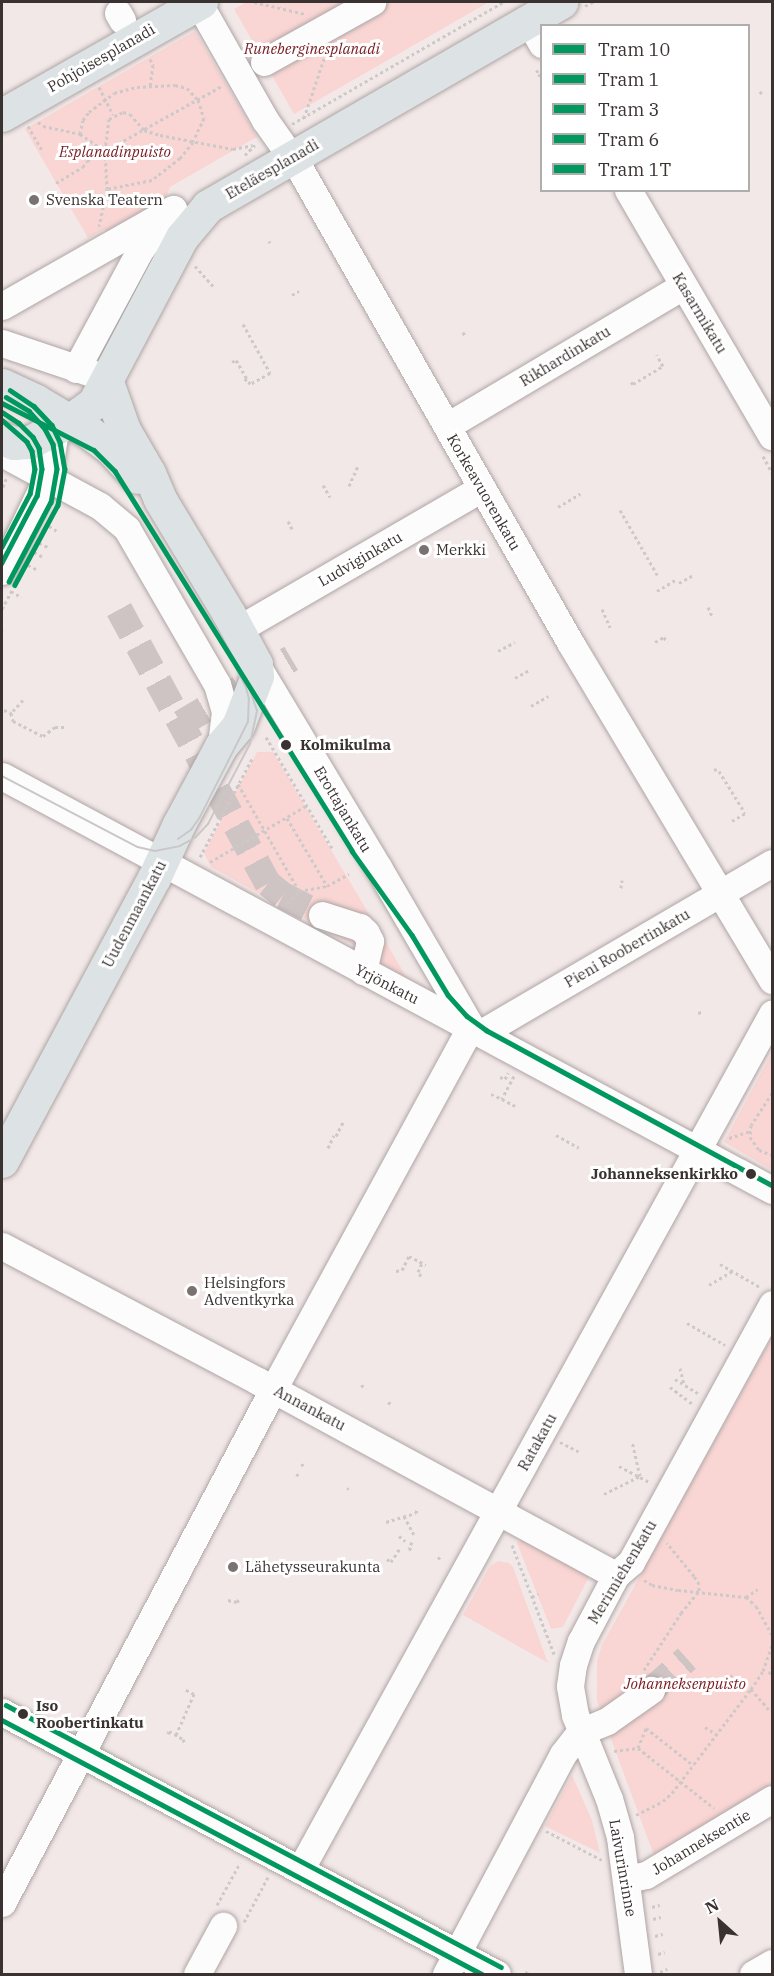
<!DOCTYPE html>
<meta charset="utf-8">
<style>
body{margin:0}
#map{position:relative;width:774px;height:1976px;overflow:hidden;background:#f3e8e8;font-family:"IBM Plex Serif",serif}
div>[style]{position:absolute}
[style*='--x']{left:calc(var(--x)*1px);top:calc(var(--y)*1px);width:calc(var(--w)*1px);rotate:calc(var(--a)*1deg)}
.green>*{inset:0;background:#f9d6d4}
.minor-tunnel>*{height:27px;margin-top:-13.5px;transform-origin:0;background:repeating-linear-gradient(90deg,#cec4c3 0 27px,transparent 0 41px)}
.path>*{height:3px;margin-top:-1.5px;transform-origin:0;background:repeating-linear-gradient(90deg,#cdc9c9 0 3px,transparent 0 6px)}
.roads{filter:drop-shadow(0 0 2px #aea5a5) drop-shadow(0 0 2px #aea5a5)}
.minor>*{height:27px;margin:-13.5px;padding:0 13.5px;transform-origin:13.5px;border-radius:13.5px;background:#fdfcfc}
.major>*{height:33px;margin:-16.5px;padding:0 16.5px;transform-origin:16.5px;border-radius:16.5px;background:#dde3e5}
.tram>*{height:1.5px;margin:-0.75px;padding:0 0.75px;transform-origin:0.75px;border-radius:0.75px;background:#c9c7c7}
.tram-1>*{height:4.5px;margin:-2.25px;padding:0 2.25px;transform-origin:2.25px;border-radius:2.25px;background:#00985f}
.tram-2>*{height:4.5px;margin:-2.25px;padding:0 2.25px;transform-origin:2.25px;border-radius:2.25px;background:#00985f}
.tram-3>*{height:4.5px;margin:-2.25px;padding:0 2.25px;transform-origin:2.25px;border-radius:2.25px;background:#00985f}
.tram-4>*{height:4.5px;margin:-2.25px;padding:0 2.25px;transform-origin:2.25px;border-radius:2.25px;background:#00985f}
.tram-5>*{height:4.5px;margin:-2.25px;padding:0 2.25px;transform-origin:2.25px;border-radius:2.25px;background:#00985f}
.dots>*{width:16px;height:16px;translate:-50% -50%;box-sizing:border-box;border:3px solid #fff;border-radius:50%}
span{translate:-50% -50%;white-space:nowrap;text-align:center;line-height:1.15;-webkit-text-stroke:6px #fff;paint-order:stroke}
.park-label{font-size:15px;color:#781c22;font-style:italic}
.street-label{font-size:15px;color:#393231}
.poi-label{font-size:15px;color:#393231}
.left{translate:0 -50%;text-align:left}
.stop-label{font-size:15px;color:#393231;font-weight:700}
.right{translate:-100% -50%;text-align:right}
.frame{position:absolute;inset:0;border:3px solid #393231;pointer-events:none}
.legend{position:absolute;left:540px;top:24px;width:210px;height:168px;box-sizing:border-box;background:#fff;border:2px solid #b0adad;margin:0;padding:8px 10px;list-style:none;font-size:18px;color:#393231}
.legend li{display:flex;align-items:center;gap:12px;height:30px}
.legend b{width:30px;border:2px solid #b0adad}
.north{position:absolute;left:690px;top:1892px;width:60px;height:60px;-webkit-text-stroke:4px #fff;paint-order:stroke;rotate:333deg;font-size:16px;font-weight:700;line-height:24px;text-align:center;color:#393231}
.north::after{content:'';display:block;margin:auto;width:21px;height:27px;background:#393231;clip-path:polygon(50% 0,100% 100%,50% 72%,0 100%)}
</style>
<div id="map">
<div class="green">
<div style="clip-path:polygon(247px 2px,489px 2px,294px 114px,234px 9px)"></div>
<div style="clip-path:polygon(195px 31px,257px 137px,170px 187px,161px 210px,111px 239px,105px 229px,88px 238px,25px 129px)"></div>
<div style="clip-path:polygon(257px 752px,273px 752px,407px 978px,382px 965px,355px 935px,359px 948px,211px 867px,204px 853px)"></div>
<div style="clip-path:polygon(772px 1053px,772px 1170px,724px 1142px)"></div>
<div style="clip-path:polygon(772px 1337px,772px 1791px,656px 1861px,597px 1701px,597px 1661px,602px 1645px)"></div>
<div style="clip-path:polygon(521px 1540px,590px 1575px,563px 1627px,551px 1629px,517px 1543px)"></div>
<div style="clip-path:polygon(498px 1561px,509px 1563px,513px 1567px,548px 1663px,463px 1615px,490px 1566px)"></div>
<div style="clip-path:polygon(572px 1775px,592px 1820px,600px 1853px,545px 1826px)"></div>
</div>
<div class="minor-tunnel">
<div style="--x:119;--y:609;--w:312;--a:61.5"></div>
<div style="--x:268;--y:883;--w:19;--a:39"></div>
<div style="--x:283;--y:895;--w:44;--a:27.1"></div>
<div style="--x:181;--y:723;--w:128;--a:-30.6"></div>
<div style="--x:651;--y:1690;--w:48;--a:-41.6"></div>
</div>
<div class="path">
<div style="--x:254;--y:2;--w:52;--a:13.2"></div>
<div style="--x:585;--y:6;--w:9;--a:-27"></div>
<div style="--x:150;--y:59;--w:7;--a:63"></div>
<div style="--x:153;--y:65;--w:21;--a:98"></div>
<div style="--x:536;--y:72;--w:4;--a:-34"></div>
<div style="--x:538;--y:76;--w:4;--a:-27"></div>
<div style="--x:99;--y:87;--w:31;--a:63"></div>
<div style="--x:760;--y:91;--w:4;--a:63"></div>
<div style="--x:304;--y:118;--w:72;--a:-71.3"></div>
<div style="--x:38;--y:122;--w:6;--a:39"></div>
<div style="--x:43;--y:126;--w:38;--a:12"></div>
<div style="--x:80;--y:134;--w:30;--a:34"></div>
<div style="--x:105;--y:151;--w:38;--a:87"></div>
<div style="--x:107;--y:189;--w:38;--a:102"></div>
<div style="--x:292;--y:124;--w:244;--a:-30"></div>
<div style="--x:28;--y:126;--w:30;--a:60"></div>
<div style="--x:80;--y:134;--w:14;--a:-78"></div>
<div style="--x:83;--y:120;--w:10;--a:-53"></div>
<div style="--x:89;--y:112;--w:31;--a:-37"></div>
<div style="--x:114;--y:93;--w:24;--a:-15"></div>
<div style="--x:137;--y:87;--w:38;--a:-3"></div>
<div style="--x:175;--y:85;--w:12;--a:14"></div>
<div style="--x:187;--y:88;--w:16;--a:47"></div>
<div style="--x:198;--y:100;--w:19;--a:72"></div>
<div style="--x:204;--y:118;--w:26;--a:115"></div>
<div style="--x:193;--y:142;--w:21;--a:129"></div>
<div style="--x:180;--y:158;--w:36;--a:142"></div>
<div style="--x:152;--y:180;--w:46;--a:168.7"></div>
<div style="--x:105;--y:151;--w:32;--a:-83"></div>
<div style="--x:109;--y:119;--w:16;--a:-27"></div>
<div style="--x:123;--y:112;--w:7;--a:16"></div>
<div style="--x:130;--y:114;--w:21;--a:49"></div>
<div style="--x:144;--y:130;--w:17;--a:17"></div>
<div style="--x:160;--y:135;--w:74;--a:10.9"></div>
<div style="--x:233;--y:149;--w:20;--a:-11"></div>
<div style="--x:245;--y:155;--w:14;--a:-45"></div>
<div style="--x:56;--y:183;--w:31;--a:-31"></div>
<div style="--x:83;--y:167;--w:7;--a:-56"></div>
<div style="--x:87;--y:161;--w:154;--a:-29.1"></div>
<div style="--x:269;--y:241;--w:2;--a:63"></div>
<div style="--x:195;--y:266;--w:28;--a:48"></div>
<div style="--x:292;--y:295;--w:8;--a:-30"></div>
<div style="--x:243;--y:324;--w:56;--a:61.1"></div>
<div style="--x:270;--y:373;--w:23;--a:151"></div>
<div style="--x:250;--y:384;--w:6;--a:-121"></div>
<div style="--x:247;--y:379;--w:4;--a:153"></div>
<div style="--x:463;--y:332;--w:4;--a:63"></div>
<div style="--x:232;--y:362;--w:4;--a:-27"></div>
<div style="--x:236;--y:360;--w:22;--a:60"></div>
<div style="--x:631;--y:382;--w:3;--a:45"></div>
<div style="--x:633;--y:384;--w:35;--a:-31"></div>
<div style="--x:663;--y:366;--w:13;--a:-119"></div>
<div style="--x:763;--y:456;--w:19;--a:62"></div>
<div style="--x:323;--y:485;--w:14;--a:60"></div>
<div style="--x:349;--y:486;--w:22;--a:-66"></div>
<div style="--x:3;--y:487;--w:9;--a:-69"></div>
<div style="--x:558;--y:507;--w:26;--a:-31"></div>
<div style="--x:620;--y:510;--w:76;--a:60.1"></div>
<div style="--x:288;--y:521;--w:9;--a:63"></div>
<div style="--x:49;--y:526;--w:9;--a:32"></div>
<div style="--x:39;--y:543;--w:10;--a:24"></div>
<div style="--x:34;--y:552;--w:10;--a:29"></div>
<div style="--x:28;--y:565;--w:9;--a:27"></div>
<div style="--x:679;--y:583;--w:18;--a:-29"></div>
<div style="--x:11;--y:591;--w:12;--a:31"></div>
<div style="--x:657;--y:591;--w:23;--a:-31"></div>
<div style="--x:708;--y:607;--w:10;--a:66"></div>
<div style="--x:2;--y:609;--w:21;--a:-62"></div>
<div style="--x:602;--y:609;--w:20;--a:66"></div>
<div style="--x:2;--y:630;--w:1;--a:45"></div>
<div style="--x:655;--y:642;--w:10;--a:-29"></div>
<div style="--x:664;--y:637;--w:6;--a:59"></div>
<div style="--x:498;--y:651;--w:19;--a:-28"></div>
<div style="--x:515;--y:678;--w:18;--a:-29"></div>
<div style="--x:23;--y:700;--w:18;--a:133"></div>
<div style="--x:11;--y:713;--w:8;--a:76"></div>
<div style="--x:13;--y:721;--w:34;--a:27"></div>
<div style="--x:43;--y:736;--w:15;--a:-37"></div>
<div style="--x:55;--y:727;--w:9;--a:0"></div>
<div style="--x:531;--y:706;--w:20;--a:-30"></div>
<div style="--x:4;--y:710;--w:8;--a:23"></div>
<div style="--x:266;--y:737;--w:129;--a:59.3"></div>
<div style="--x:714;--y:769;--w:5;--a:22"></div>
<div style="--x:719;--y:771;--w:49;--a:58.2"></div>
<div style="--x:238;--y:784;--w:123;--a:60.3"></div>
<div style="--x:287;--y:818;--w:79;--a:59.5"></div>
<div style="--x:732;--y:821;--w:17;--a:-31"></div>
<div style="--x:200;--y:857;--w:113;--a:-62.1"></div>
<div style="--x:210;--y:862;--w:111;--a:-30.3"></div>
<div style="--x:621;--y:888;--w:8;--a:-83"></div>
<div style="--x:287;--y:903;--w:17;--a:-45"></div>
<div style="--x:299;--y:891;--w:28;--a:-10"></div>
<div style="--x:327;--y:886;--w:25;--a:-29"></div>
<div style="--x:698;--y:1013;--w:4;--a:-14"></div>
<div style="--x:514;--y:1076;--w:26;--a:118"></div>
<div style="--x:502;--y:1099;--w:15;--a:28"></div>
<div style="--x:500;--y:1077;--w:5;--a:22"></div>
<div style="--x:505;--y:1079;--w:7;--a:-63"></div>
<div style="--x:772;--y:1093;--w:38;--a:123"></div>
<div style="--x:751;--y:1125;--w:12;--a:95"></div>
<div style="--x:750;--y:1137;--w:16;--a:55"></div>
<div style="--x:759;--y:1150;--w:14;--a:21"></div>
<div style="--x:491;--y:1094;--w:12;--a:24"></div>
<div style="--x:556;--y:1135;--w:26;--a:29"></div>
<div style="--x:336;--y:1136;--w:16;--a:-63"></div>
<div style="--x:729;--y:1138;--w:23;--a:-18"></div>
<div style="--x:328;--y:1148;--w:14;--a:-65"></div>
<div style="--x:720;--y:1264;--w:46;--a:29.9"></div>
<div style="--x:396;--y:1271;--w:6;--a:-9"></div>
<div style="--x:402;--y:1270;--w:16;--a:-63"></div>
<div style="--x:409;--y:1256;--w:19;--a:28"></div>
<div style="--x:421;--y:1276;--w:5;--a:-127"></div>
<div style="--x:418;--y:1272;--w:10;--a:-66"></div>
<div style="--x:709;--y:1285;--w:27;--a:-31"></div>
<div style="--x:687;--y:1323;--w:44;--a:30.1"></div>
<div style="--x:680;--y:1368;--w:16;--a:76"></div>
<div style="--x:675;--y:1379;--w:28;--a:32"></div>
<div style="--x:361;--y:1385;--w:6;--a:31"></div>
<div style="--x:670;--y:1387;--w:30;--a:37"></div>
<div style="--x:388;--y:1402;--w:4;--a:34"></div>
<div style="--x:560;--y:1442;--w:22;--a:27"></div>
<div style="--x:301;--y:1464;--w:4;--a:27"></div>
<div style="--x:619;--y:1466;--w:36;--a:28"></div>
<div style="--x:296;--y:1474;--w:4;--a:27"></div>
<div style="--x:347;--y:1488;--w:2;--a:27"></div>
<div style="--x:604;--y:1494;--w:40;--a:-26.6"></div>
<div style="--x:640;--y:1476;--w:35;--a:-103"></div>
<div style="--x:404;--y:1516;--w:21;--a:62"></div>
<div style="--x:386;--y:1522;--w:31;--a:-17"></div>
<div style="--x:416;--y:1513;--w:4;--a:-76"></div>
<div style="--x:399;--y:1536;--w:8;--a:40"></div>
<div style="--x:412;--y:1542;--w:7;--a:117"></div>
<div style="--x:409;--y:1548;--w:5;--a:37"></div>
<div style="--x:512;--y:1545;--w:117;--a:68.9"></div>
<div style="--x:387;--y:1559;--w:5;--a:37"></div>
<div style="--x:391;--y:1562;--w:17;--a:-57"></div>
<div style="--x:438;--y:1559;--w:3;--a:-45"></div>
<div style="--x:644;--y:1580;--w:9;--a:32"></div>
<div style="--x:652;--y:1585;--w:26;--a:11"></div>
<div style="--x:678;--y:1590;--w:68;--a:5.9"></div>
<div style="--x:746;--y:1597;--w:13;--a:42"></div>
<div style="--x:756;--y:1606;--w:33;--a:61"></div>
<div style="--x:532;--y:1597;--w:7;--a:-27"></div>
<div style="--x:746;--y:1597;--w:14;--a:-34"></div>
<div style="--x:228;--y:1600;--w:9;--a:13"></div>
<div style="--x:237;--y:1602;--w:5;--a:-53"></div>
<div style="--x:644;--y:1670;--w:68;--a:-57"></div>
<div style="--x:681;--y:1613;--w:28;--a:-51"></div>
<div style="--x:699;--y:1591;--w:7;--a:-90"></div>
<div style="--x:699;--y:1584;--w:9;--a:-122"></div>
<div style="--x:694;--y:1576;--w:43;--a:-129.3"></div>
<div style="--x:769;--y:1674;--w:7;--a:-63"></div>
<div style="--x:730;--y:1675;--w:25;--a:34"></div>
<div style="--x:751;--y:1689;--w:28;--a:49"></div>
<div style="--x:705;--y:1727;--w:17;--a:33"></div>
<div style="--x:168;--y:1734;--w:3;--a:-72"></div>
<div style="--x:169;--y:1731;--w:16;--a:30"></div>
<div style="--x:183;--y:1739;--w:5;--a:68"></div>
<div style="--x:176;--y:1735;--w:45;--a:-66.3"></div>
<div style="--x:194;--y:1694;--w:11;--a:-153"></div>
<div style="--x:638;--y:1748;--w:22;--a:-68"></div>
<div style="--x:646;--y:1728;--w:60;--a:38.2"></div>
<div style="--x:614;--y:1751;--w:24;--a:-7"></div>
<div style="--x:638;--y:1748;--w:97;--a:38.3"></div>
<div style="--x:636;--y:1815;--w:30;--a:-27"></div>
<div style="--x:663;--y:1801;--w:12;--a:-42"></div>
<div style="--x:672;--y:1793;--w:131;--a:-52.8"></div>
<div style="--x:751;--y:1689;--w:22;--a:-56"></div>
<div style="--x:763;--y:1671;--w:28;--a:-71"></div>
<div style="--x:546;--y:1831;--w:63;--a:27.4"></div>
<div style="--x:217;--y:1905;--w:48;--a:-61.3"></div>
<div style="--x:652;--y:1907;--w:8;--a:-14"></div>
<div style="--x:653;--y:1919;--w:8;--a:-14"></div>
<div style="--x:244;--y:1922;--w:51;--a:-61.9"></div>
<div style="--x:655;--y:1936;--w:8;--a:-14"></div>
<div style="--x:658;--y:1954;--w:7;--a:-16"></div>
<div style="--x:660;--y:1972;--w:8;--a:-23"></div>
<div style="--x:526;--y:1974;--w:5;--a:-68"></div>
</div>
<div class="roads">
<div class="minor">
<div style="--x:198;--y:2;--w:136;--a:60.4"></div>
<div style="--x:265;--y:120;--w:62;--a:54.8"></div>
<div style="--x:301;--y:171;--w:545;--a:60.28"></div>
<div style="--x:571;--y:644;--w:392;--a:59.1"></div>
<div style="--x:118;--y:13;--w:8;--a:60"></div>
<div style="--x:528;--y:20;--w:28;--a:60"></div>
<div style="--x:264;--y:62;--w:124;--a:-29.1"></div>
<div style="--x:628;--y:190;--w:285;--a:59.7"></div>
<div style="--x:2;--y:306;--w:197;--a:-29.6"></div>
<div style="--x:2;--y:343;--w:94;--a:18.6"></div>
<div style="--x:76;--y:369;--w:135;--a:-61.7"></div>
<div style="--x:140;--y:250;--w:37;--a:-52"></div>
<div style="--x:447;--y:426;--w:274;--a:-30.7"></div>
<div style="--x:2;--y:453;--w:111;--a:28.4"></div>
<div style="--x:100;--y:506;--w:35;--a:40"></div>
<div style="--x:127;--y:529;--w:179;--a:59.9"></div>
<div style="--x:217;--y:684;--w:29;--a:74"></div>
<div style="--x:225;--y:712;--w:34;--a:97"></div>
<div style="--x:2;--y:571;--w:106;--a:-64.2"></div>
<div style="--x:48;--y:476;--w:47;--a:-81.3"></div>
<div style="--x:55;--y:430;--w:18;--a:-106"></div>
<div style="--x:237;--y:630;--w:283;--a:-30.1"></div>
<div style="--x:256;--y:664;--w:237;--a:59"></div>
<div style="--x:378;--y:867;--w:185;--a:59.8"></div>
<div style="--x:2;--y:776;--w:874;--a:28.27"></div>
<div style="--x:322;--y:915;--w:40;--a:18"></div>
<div style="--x:360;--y:927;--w:8;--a:45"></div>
<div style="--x:366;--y:933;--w:9;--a:63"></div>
<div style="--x:370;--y:941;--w:31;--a:103"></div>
<div style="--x:481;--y:1033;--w:337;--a:-30.3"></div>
<div style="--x:2;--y:1246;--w:289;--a:27.8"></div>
<div style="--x:258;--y:1381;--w:407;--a:28.5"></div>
<div style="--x:2;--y:1712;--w:560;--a:27.89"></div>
<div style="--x:580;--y:1732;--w:29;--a:-22"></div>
<div style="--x:607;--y:1721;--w:54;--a:-35.2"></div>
<div style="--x:300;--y:1870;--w:978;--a:-61.13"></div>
<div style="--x:627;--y:1879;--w:19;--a:-12"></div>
<div style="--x:646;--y:1875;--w:147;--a:-31.1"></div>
<div style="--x:2;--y:1903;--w:574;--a:-62.19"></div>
<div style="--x:270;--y:1395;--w:419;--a:-61.4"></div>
<div style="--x:197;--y:1974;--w:55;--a:-61.6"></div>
<div style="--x:446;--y:1974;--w:249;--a:-62"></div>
<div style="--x:563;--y:1754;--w:28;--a:-52"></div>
<div style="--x:638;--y:1974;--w:138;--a:-97.5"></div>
<div style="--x:620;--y:1837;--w:40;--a:-106"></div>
<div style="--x:609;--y:1799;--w:91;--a:-112"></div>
<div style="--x:575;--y:1715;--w:29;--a:-100"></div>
<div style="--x:570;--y:1686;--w:21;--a:-82"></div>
<div style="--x:573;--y:1665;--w:25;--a:-72"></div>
<div style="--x:581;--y:1641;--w:75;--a:-62.1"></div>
<div style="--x:616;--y:1575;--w:20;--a:-41"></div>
<div style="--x:631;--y:1562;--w:294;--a:-61.3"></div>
<div style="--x:753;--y:1974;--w:22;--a:-30"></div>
</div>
<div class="major">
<div style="--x:2;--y:115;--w:229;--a:-29.6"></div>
<div style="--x:2;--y:385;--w:38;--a:25"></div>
<div style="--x:36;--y:401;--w:63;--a:30.7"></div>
<div style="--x:90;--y:433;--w:26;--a:37"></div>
<div style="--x:111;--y:449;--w:38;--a:47"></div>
<div style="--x:2;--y:438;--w:13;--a:23"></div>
<div style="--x:14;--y:443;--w:16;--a:-4"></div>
<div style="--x:30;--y:442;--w:44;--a:-28.3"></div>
<div style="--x:69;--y:421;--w:31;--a:-36"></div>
<div style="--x:94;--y:403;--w:188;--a:-62.1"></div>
<div style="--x:182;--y:237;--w:40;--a:-50"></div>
<div style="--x:208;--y:206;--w:408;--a:-30"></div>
<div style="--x:2;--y:1161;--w:321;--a:-61.8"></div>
<div style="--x:154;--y:878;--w:60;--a:-65.2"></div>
<div style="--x:179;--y:824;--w:89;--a:-61.7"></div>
<div style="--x:221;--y:746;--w:26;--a:-50"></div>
<div style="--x:238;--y:726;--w:53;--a:-69.2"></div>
<div style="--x:257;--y:676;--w:12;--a:-95"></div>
<div style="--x:256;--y:664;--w:57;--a:-118.4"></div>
<div style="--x:229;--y:614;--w:134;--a:-121"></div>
<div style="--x:160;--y:499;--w:28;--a:-113"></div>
<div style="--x:149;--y:473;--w:50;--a:-120.2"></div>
<div style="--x:124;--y:430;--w:51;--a:-109.5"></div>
</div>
</div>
<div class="tram">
<div style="--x:2;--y:776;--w:153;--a:27.6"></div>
<div style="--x:138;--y:847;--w:17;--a:13"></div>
<div style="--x:155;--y:851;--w:25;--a:-11"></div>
<div style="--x:180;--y:846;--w:18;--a:-29"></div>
<div style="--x:196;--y:837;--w:18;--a:-47"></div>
<div style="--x:208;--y:824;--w:90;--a:-62.3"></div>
<div style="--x:250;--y:744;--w:34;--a:-78"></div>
<div style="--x:257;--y:711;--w:34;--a:-109"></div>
<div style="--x:178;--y:839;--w:16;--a:-35"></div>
<div style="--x:191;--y:830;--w:16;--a:-55"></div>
<div style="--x:200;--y:817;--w:106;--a:-63.2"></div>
<div style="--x:248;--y:722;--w:23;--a:-88"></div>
<div style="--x:249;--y:699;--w:11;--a:-105"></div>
<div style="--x:246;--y:688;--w:56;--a:-116.6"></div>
</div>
<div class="tram-1">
<div style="--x:2;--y:403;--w:103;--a:27.1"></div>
<div style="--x:94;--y:450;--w:30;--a:45"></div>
<div style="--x:115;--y:471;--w:448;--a:58"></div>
<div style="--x:352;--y:851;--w:103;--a:54.5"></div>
<div style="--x:412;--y:935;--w:70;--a:59"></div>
<div style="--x:448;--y:995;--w:28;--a:48"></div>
<div style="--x:467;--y:1016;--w:24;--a:36"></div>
<div style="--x:486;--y:1030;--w:325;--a:28.5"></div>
</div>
<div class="tram-2">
<div style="--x:2;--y:412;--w:20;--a:33"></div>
<div style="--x:19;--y:423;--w:20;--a:45"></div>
<div style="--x:33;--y:437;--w:13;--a:61"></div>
<div style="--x:39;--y:448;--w:21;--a:82"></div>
<div style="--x:42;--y:469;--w:27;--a:100"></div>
<div style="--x:37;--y:496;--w:76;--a:117.6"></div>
<div style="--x:2;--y:1720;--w:543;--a:27.89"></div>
</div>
<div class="tram-3">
<div style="--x:6;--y:397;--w:27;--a:31"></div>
<div style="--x:29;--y:411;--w:24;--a:48"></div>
<div style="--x:45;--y:429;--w:17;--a:62"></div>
<div style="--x:53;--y:444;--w:25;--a:81"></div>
<div style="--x:57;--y:469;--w:34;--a:100"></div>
<div style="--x:51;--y:502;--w:90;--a:117.7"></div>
<div style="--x:6;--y:1705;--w:560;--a:27.89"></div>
</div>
<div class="tram-4">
<div style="--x:2;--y:420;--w:33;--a:41"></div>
<div style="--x:27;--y:442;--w:10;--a:61"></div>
<div style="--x:32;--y:451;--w:18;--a:81"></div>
<div style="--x:35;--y:469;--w:25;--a:101"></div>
<div style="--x:30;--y:494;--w:60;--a:117.8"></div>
</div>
<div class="tram-5">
<div style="--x:10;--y:390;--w:29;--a:34"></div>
<div style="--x:34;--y:406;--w:26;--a:47"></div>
<div style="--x:52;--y:425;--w:19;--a:65"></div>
<div style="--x:60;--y:442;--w:27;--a:80"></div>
<div style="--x:65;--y:469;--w:37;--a:101"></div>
<div style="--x:58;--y:505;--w:91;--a:118.3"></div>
</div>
<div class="dots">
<div style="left:34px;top:200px;background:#7a7271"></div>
<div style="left:424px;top:550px;background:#7a7271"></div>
<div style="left:286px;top:745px;background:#393231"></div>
<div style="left:751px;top:1174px;background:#393231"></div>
<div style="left:192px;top:1291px;background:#7a7271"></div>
<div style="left:233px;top:1567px;background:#7a7271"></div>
<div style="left:23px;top:1714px;background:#393231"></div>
</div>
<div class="park-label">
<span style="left:312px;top:49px">Runeberginesplanadi</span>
<span style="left:115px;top:152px">Esplanadinpuisto</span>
<span style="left:685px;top:1684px">Johanneksenpuisto</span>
</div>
<div class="street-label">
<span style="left:101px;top:58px;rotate:-30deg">Pohjoisesplanadi</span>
<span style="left:272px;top:169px;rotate:-30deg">Eteläesplanadi</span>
<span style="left:700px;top:313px;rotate:59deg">Kasarmikatu</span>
<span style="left:565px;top:356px;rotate:-31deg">Rikhardinkatu</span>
<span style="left:484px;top:492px;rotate:60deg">Korkeavuorenkatu</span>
<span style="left:360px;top:559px;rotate:-30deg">Ludviginkatu</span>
<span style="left:343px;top:809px;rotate:59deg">Erottajankatu</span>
<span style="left:134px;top:914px;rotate:-62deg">Uudenmaankatu</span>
<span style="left:627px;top:948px;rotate:-30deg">Pieni Roobertinkatu</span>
<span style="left:387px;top:984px;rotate:27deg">Yrjönkatu</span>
<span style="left:310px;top:1408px;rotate:28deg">Annankatu</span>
<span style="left:537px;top:1442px;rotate:-61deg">Ratakatu</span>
<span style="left:622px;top:1572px;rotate:-59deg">Merimiehenkatu</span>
<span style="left:701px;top:1842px;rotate:-31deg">Johanneksentie</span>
<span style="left:623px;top:1868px;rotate:80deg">Laivurinrinne</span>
</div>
<div class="poi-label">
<span class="left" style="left:46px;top:200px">Svenska Teatern</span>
<span class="left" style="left:436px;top:550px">Merkki</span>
<span class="left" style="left:204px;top:1291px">Helsingfors<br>Adventkyrka</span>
<span class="left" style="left:245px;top:1567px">Lähetysseurakunta</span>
</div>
<div class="stop-label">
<span class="left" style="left:300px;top:745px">Kolmikulma</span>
<span class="right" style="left:738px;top:1174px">Johanneksenkirkko</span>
<span class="left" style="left:36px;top:1714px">Iso<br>Roobertinkatu</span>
</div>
<div class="frame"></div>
<ul class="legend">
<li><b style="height:8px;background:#00985f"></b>Tram 10</li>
<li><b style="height:8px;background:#00985f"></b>Tram 1</li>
<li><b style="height:8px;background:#00985f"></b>Tram 3</li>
<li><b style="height:8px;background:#00985f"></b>Tram 6</li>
<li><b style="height:8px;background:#00985f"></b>Tram 1T</li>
</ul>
<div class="north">N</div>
</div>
